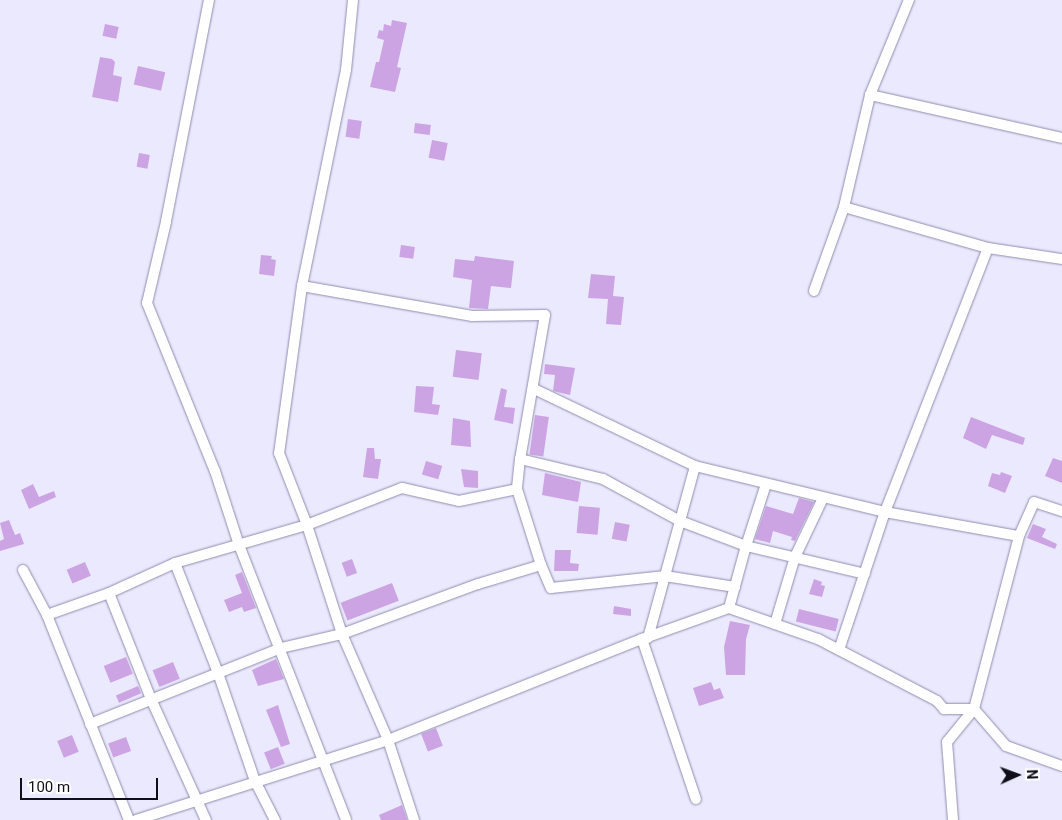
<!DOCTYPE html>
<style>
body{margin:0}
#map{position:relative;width:1062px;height:820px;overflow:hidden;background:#ebe9fe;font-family:Roboto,sans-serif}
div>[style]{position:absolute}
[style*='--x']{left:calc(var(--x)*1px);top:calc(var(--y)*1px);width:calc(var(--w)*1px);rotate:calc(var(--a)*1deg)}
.building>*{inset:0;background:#cca4e3;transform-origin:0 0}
.roads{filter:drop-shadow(0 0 1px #8f8cac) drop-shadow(0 0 1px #8f8cac)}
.minor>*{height:10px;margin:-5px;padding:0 5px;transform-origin:5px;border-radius:5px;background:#fff}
span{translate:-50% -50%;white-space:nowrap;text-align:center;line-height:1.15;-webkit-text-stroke:4px #fff;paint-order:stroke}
.north{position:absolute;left:992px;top:750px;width:50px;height:50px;-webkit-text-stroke:4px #fff;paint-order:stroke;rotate:88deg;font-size:14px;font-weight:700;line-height:20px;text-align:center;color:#100e1a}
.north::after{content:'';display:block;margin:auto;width:18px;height:22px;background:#100e1a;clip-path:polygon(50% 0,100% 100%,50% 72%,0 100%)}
.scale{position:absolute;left:20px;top:778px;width:138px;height:22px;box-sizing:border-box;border:2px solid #100e1a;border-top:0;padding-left:6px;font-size:15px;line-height:18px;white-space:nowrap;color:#100e1a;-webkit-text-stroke:4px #fff;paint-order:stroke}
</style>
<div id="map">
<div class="building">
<div style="clip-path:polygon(392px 20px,407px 23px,397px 67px,401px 68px,395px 92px,370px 87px,376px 62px,379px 62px,384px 40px,377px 38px,379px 30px,383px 31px,384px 24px,391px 26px)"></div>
<div style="left:105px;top:24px;width:14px;height:12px;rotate:12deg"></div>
<div style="clip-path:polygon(100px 57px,112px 59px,115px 62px,113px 75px,122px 77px,118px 102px,92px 97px)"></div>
<div style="left:138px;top:66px;width:28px;height:19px;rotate:13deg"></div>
<div style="left:348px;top:119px;width:14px;height:18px;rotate:8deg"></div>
<div style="left:415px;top:123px;width:16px;height:10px;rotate:7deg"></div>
<div style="left:432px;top:140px;width:16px;height:18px;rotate:11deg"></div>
<div style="left:139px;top:153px;width:11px;height:14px;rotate:10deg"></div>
<div style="left:401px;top:245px;width:14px;height:12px;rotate:8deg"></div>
<div style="clip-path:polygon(261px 255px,272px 256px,271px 259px,276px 260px,274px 276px,259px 274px)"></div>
<div style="clip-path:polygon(475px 256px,514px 261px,511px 288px,491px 286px,488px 309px,469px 308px,472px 280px,453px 277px,455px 259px,474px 261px)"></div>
<div style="clip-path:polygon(591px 274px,615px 276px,613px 296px,624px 297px,621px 325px,606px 324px,608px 299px,588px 298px)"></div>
<div style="left:456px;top:350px;width:26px;height:27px;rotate:7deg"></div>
<div style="clip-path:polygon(545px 364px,575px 368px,570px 395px,553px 391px,555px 375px,544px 374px)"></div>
<div style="clip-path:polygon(416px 386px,434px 387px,432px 404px,440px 405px,438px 415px,414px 412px)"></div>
<div style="clip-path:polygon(501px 388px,507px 390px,504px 407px,515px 408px,513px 424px,494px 420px)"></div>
<div style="left:535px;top:415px;width:14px;height:40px;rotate:8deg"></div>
<div style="clip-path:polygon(971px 417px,1025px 438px,1023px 445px,992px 435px,986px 449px,963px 438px)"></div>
<div style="clip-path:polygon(453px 418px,470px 421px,471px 447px,451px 445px)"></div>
<div style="clip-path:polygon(367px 448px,374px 448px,375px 459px,381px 459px,378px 479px,363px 477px)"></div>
<div style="clip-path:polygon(1053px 458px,1062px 461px,1062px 483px,1045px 476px)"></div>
<div style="left:426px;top:461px;width:17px;height:14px;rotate:17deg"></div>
<div style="clip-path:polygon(461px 469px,478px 471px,478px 488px,464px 487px)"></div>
<div style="clip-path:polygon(1001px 472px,1012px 476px,1005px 493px,988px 486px,992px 473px,1000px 475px)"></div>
<div style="clip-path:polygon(545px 473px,581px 482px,578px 502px,542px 495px)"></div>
<div style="clip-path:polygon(33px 484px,39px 497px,54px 491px,56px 497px,29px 509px,21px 490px)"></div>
<div style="clip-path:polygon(799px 498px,814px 502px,795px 541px,791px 540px,792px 537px,773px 531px,770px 543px,755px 539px,766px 506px,793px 514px)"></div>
<div style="left:579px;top:506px;width:21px;height:27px;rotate:5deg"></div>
<div style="clip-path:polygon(9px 520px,15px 535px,20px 533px,24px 544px,0 551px,0 541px,4px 539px,0 523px)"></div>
<div style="left:615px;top:522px;width:15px;height:17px;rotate:11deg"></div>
<div style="clip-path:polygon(1033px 524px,1046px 529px,1042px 537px,1057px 544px,1055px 549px,1027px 538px)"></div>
<div style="clip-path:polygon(555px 550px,571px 550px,570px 563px,579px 564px,578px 571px,554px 571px)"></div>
<div style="left:352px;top:559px;width:15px;height:11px;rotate:70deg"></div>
<div style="left:85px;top:562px;width:15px;height:20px;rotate:67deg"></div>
<div style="clip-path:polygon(242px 572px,256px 608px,244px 612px,242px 607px,229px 612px,224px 600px,242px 593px,235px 575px)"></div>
<div style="clip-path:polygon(814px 579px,822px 582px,821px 585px,825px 586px,822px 597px,809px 594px)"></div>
<div style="left:392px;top:583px;width:19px;height:55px;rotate:69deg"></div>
<div style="clip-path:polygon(614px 606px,631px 609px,631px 616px,613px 614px)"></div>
<div style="left:799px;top:609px;width:41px;height:13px;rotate:14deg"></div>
<div style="clip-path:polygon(730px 621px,750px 625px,746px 639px,745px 675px,726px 675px,724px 647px)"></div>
<div style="left:126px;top:657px;width:18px;height:24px;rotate:68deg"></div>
<div style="clip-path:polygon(276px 659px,284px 679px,258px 686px,252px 670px)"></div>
<div style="left:173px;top:662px;width:18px;height:22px;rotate:68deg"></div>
<div style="clip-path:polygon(711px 682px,714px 690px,720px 688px,724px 698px,699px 706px,693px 688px)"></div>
<div style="left:138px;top:686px;width:8px;height:24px;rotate:67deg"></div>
<div style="clip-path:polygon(278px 705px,290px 744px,281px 747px,266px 710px)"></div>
<div style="left:436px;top:728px;width:19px;height:16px;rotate:69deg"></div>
<div style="left:72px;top:735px;width:18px;height:16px;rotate:68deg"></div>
<div style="left:126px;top:737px;width:15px;height:19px;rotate:70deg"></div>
<div style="left:278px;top:747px;width:18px;height:15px;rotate:68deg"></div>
<div style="clip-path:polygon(402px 805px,407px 820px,381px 820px,379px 815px)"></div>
</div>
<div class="roads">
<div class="minor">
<div style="--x:209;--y:0;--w:226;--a:101"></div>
<div style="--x:166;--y:222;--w:83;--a:103.2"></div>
<div style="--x:147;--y:303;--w:181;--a:68"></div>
<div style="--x:215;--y:471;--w:78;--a:72"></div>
<div style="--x:239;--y:545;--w:295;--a:68.7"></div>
<div style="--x:353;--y:0;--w:70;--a:95.7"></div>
<div style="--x:346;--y:70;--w:220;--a:101.5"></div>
<div style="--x:302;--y:286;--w:169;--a:97.8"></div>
<div style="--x:279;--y:453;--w:77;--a:68.7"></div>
<div style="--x:307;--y:525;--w:114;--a:72.2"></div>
<div style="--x:342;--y:634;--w:116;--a:66.5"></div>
<div style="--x:388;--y:740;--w:84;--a:72"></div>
<div style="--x:870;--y:95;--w:197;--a:12.6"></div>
<div style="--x:844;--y:207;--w:150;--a:15.9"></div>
<div style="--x:988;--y:248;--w:75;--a:8.5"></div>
<div style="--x:302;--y:286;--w:173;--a:10"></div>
<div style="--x:472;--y:316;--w:73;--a:-0.8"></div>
<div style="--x:545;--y:315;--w:146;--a:99.8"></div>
<div style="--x:520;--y:459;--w:30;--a:96"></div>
<div style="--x:517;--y:489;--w:80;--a:72.5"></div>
<div style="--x:814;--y:291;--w:89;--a:-70.3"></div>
<div style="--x:844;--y:207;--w:115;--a:-76.9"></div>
<div style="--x:870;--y:95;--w:103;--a:-67.7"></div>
<div style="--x:534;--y:389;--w:178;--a:25.6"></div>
<div style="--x:695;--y:466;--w:195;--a:13.6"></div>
<div style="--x:885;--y:512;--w:136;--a:10.2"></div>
<div style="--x:520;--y:459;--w:85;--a:13.5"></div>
<div style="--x:603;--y:479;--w:88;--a:28.6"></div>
<div style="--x:680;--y:521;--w:71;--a:20.7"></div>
<div style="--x:746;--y:546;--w:122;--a:13.2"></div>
<div style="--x:175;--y:563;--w:118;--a:68.6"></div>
<div style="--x:218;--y:673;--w:114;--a:71.1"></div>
<div style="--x:255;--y:781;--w:44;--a:62.9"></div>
<div style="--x:23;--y:570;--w:51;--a:61.9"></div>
<div style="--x:47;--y:615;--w:221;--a:68.2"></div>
<div style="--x:109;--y:593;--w:114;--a:68.4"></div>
<div style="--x:151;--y:699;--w:133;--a:65.6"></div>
<div style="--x:729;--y:608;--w:64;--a:-74.7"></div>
<div style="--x:746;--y:546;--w:65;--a:-72.1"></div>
<div style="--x:47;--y:615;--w:66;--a:-19.5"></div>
<div style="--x:109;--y:593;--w:72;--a:-24.4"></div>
<div style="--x:175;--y:563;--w:137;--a:-16.1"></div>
<div style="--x:307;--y:525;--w:102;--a:-21.3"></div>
<div style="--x:402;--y:488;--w:58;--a:12.8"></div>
<div style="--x:459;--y:501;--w:59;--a:-11.7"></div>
<div style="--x:775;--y:624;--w:70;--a:-73.4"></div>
<div style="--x:795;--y:557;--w:65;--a:-64.6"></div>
<div style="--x:648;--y:638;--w:178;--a:-74.7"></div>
<div style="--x:642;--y:639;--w:169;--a:71.4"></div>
<div style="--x:839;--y:650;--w:145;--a:-71.6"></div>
<div style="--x:885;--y:512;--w:283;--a:-68.7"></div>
<div style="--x:90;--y:724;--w:206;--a:-21.7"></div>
<div style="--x:281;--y:648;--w:63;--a:-12.9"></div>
<div style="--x:342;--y:634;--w:145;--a:-20.2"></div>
<div style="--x:478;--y:584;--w:66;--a:-16.8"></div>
<div style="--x:541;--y:565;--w:25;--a:67"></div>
<div style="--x:551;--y:588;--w:115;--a:-6"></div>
<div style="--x:665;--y:576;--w:71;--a:8.9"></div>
<div style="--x:136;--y:820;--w:264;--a:-17.6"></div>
<div style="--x:388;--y:740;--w:273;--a:-21.7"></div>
<div style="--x:642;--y:639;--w:92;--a:-19.6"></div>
<div style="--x:729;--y:608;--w:94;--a:19.2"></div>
<div style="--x:818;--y:639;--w:134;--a:27.5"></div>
<div style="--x:937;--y:701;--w:11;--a:49"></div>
<div style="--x:944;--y:709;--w:30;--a:0"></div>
<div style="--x:974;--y:709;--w:49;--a:49.1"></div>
<div style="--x:1006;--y:746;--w:59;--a:19.7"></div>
<div style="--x:953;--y:820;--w:78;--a:-94.4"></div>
<div style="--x:947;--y:742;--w:43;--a:-50.7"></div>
<div style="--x:974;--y:709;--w:179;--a:-75.4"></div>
<div style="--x:1019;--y:536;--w:37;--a:-66"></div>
<div style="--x:1034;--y:502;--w:29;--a:18"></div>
</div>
</div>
<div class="north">N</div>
<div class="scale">100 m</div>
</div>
